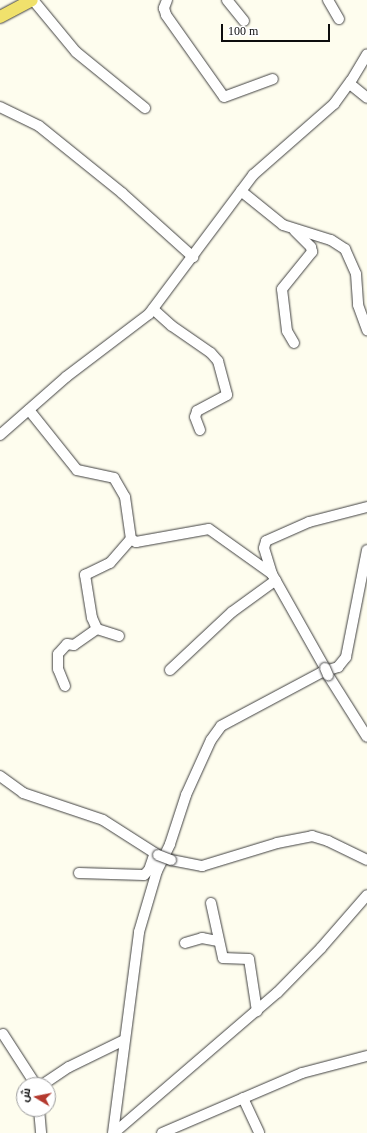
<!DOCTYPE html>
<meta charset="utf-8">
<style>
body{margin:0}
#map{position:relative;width:367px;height:1133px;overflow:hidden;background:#fefdee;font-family:"Times New Roman",Cairo,serif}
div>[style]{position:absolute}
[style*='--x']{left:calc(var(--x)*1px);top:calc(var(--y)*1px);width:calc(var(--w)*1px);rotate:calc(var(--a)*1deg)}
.roads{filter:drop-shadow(0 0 1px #404040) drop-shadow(0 0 1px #404040)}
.minor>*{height:10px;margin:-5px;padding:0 5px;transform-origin:5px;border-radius:5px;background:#fff}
.major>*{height:12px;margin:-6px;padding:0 6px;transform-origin:6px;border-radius:6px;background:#f0e16c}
.bridges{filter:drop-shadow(0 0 1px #404040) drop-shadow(0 0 1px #404040)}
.minor-bridge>*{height:10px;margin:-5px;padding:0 5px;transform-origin:5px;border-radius:5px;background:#fff}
span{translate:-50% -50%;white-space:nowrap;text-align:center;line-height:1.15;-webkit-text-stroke:4px #fff;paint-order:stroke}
.north{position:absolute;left:16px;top:1077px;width:40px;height:40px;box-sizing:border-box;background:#fff;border:1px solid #9e9e9e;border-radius:50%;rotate:280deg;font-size:11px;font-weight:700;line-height:16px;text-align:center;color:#0d0d0d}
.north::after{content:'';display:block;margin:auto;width:14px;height:18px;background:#b4392e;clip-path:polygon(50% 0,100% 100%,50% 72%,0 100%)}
.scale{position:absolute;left:221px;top:24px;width:109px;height:18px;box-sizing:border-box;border:2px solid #0d0d0d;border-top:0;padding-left:5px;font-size:12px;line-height:14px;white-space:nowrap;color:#0d0d0d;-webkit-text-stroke:3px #fff;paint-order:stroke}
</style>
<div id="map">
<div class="roads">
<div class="minor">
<div style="--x:33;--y:0;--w:67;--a:50.4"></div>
<div style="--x:76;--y:52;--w:89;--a:39.1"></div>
<div style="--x:167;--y:0;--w:9;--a:111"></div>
<div style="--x:164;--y:8;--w:7;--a:74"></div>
<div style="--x:166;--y:15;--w:100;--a:54.7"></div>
<div style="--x:224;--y:97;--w:52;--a:-20.2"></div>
<div style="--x:227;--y:0;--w:27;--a:51"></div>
<div style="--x:328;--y:0;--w:22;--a:60"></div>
<div style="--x:350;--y:84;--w:22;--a:39"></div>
<div style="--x:0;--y:107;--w:43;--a:26"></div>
<div style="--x:39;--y:126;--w:107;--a:38.9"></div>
<div style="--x:122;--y:193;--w:96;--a:42"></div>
<div style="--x:241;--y:191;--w:54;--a:39"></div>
<div style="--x:283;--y:225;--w:50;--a:17.4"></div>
<div style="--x:331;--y:240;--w:17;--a:33"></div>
<div style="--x:345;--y:249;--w:27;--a:66"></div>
<div style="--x:356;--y:274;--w:31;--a:86"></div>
<div style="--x:358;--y:305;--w:27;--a:70"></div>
<div style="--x:153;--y:309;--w:25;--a:42"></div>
<div style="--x:172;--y:326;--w:47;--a:34.7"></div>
<div style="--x:211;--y:353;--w:11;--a:49"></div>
<div style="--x:218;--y:361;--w:35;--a:75"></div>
<div style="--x:227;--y:395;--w:34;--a:152"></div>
<div style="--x:197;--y:411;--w:6;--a:108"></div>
<div style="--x:195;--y:417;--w:14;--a:69"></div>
<div style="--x:294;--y:343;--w:14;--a:-120"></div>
<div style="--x:287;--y:331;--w:42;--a:-96.8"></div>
<div style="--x:282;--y:289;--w:48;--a:-51"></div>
<div style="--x:312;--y:252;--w:5;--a:-101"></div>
<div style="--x:311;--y:247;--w:23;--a:-135"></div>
<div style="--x:29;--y:410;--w:77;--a:51.3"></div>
<div style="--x:77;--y:470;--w:38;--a:12"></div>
<div style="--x:114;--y:478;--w:22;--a:60"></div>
<div style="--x:125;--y:497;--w:42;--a:81.9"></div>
<div style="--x:131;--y:539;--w:6;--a:31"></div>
<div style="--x:136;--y:542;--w:74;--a:-10.1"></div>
<div style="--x:209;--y:529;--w:77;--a:35.5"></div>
<div style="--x:272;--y:574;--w:108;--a:60.6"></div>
<div style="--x:0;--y:435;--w:88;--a:-41.3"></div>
<div style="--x:66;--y:377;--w:104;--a:-37.2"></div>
<div style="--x:149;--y:314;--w:174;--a:-53.2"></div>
<div style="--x:253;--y:175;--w:108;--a:-41.2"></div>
<div style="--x:334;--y:104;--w:29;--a:-54"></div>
<div style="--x:351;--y:81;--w:31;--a:-59"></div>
<div style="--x:272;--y:574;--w:27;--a:-107"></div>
<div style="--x:264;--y:548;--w:7;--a:-74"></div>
<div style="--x:266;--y:541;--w:47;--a:-23.8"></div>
<div style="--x:309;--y:522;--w:60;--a:-14.5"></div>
<div style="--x:119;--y:636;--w:23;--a:-162"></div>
<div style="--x:97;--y:629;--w:12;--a:-114"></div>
<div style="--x:92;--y:618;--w:44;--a:-99.2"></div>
<div style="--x:85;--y:575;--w:28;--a:-26"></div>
<div style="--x:110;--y:563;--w:32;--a:-49"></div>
<div style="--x:170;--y:670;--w:85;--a:-43.1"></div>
<div style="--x:232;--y:612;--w:54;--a:-36"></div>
<div style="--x:328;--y:675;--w:73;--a:57.8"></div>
<div style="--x:65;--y:686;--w:18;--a:-112"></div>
<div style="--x:58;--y:669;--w:15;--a:-90"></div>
<div style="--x:58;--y:654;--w:13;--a:-48"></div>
<div style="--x:67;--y:644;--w:7;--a:8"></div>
<div style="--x:74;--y:645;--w:28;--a:-35"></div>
<div style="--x:0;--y:776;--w:29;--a:36"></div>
<div style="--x:23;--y:793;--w:84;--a:18.6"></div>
<div style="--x:103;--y:820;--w:65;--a:32.5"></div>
<div style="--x:171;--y:860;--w:32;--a:11"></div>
<div style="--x:202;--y:866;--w:78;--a:-17"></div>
<div style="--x:277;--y:843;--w:36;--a:-11"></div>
<div style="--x:312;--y:836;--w:17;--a:17"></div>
<div style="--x:328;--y:841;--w:43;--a:26"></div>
<div style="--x:79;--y:873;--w:65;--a:1.8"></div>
<div style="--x:144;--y:875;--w:7;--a:-45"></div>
<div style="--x:149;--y:870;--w:18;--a:-71"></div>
<div style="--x:211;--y:903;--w:56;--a:77.7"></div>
<div style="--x:223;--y:958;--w:26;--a:2"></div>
<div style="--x:249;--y:959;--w:53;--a:81.3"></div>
<div style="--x:185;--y:943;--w:18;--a:-16"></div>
<div style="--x:202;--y:938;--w:15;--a:11"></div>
<div style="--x:3;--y:1034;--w:61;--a:57.1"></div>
<div style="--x:42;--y:1085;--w:32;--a:-34"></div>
<div style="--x:69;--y:1067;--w:61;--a:-26.1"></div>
<div style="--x:243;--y:1098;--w:38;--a:65"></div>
<div style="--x:39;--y:1109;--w:24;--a:85"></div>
<div style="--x:113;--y:1133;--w:203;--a:-82.6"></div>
<div style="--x:139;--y:932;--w:64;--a:-73.6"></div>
<div style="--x:157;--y:871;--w:30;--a:-64"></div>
<div style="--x:170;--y:844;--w:52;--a:-71.9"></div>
<div style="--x:186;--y:795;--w:60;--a:-65.6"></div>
<div style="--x:211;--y:740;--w:17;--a:-54"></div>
<div style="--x:221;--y:726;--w:115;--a:-28.1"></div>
<div style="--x:322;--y:672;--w:17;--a:-17"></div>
<div style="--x:338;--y:667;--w:13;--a:-51"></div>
<div style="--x:346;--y:657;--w:109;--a:-78.9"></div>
<div style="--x:114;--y:1133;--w:215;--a:-40.7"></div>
<div style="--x:277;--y:993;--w:63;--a:-45.6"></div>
<div style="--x:321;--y:948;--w:70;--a:-49"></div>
<div style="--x:162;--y:1133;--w:152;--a:-23.2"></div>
<div style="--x:302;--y:1073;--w:67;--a:-14.7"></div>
</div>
<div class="major">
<div style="--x:0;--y:17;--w:36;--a:-28"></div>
</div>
</div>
<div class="bridges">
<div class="minor-bridge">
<div style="--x:325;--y:668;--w:8;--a:67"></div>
<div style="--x:158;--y:855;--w:14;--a:21"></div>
</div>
</div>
<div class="north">ش</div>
<div class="scale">100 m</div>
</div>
